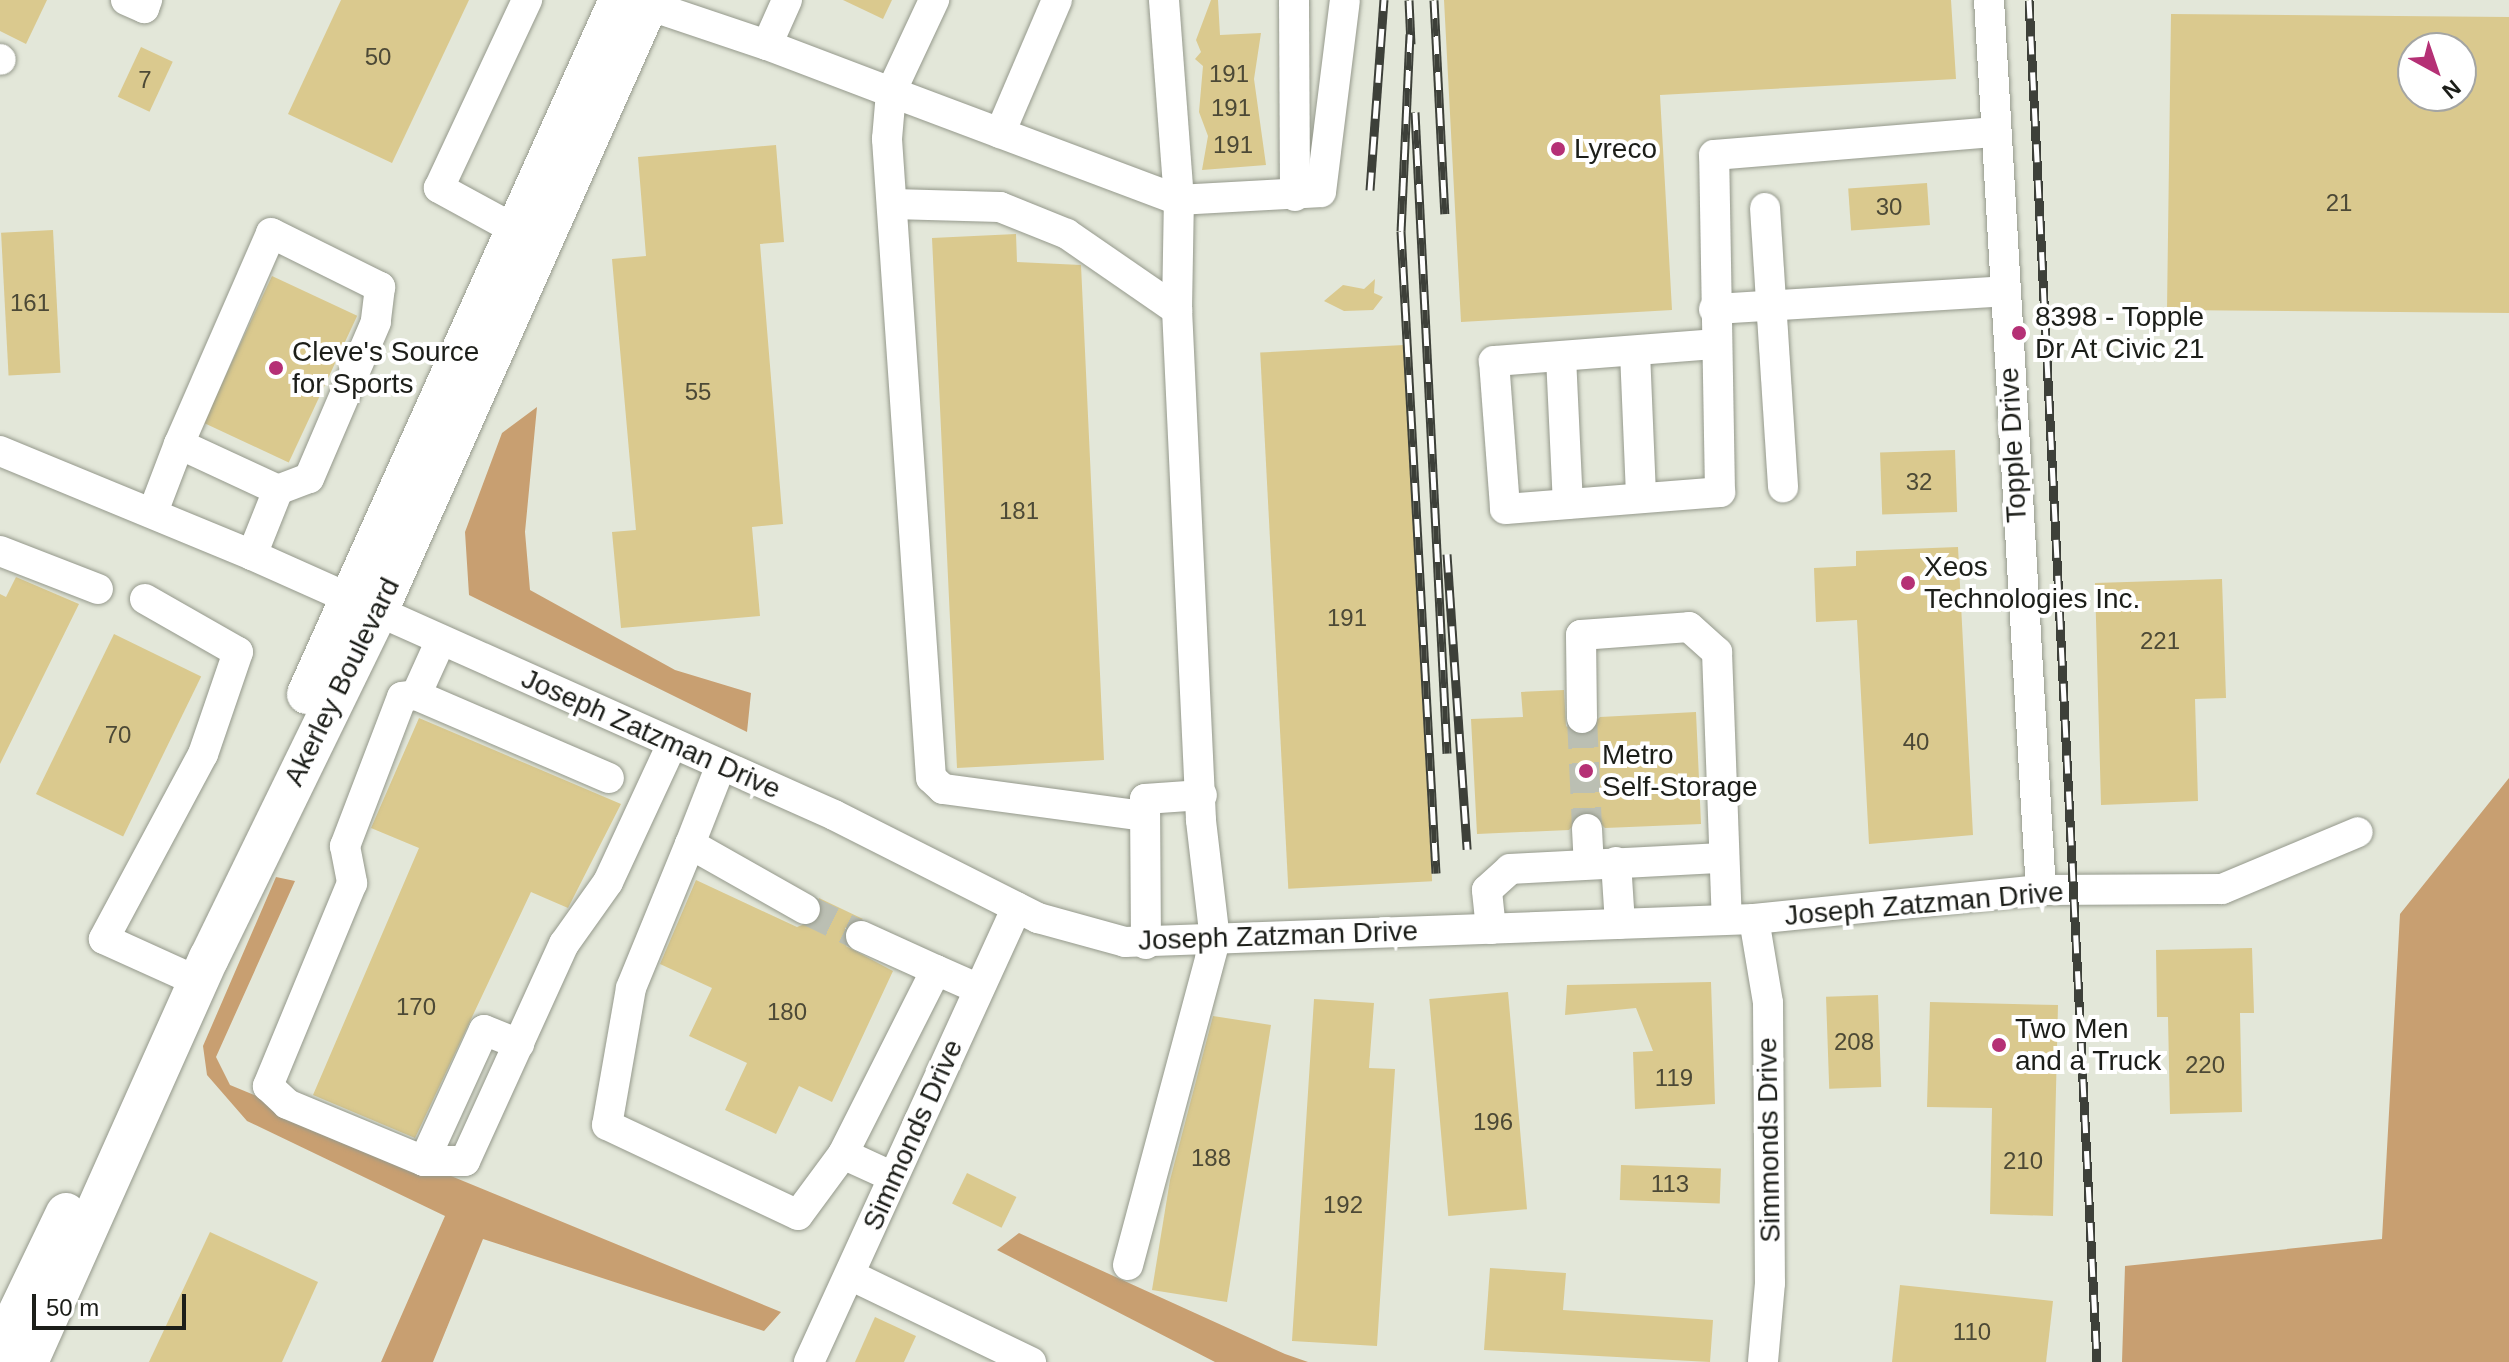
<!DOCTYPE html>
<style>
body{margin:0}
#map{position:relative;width:2509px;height:1362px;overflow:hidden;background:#e3e7d9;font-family:Arial,sans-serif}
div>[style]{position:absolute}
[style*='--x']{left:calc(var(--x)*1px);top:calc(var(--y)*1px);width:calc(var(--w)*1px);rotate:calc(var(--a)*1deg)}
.forest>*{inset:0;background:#c89f71}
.building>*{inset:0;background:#dac98e;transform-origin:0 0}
.minor-tunnel>*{height:30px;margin-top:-15px;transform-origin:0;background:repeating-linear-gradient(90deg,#bbbfb3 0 30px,transparent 0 45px)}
.roads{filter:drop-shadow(0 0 2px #95998c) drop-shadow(0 0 2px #95998c)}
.minor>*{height:30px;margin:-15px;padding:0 15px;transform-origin:15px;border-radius:15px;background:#fff}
.major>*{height:40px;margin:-20px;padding:0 20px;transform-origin:20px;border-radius:20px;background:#fff}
.rail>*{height:9px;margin-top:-4.5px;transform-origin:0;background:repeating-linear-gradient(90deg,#fff 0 18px,#3d4039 0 36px);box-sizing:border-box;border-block:2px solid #3d4039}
.dots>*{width:22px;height:22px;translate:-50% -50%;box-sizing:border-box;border:4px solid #fff;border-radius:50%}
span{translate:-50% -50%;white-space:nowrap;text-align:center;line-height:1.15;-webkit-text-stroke:8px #fff;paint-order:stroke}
.number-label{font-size:24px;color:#4c4936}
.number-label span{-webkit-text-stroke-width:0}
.poi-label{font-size:28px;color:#1c1e19}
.left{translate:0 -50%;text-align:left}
.street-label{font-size:28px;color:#1c1e19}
.north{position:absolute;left:2397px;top:32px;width:80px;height:80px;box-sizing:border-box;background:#fff;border:2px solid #a4a5a3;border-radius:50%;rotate:140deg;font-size:22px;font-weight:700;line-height:32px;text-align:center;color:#1c1e19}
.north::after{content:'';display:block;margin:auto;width:28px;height:36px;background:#b53075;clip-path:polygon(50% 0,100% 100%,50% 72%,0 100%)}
.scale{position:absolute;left:32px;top:1294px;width:154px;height:36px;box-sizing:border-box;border:4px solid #1c1e19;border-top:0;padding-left:10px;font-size:24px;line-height:28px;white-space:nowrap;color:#1c1e19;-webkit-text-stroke:6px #fff;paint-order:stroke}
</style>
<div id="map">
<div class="forest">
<div style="clip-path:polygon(537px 407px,525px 532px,530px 590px,675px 670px,751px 693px,747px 732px,469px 595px,465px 532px,502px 433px)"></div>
<div style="clip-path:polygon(2509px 778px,2509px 1362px,2122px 1362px,2125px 1266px,2382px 1239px,2400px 914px)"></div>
<div style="clip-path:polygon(276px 877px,295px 881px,216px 1057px,230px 1085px,781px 1312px,764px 1331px,483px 1239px,433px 1362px,381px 1362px,445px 1216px,247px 1121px,207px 1075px,203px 1046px)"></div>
<div style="clip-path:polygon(1019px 1233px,1285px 1354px,1308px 1362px,1215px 1362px,997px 1250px)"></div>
</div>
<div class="building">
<div style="clip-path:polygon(0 0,47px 0,26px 44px,0 31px)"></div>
<div style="clip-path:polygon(341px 0,469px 0,392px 163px,288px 114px)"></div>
<div style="clip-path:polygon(843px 0,892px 0,883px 19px)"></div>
<div style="clip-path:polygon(1211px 0,1218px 0,1220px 35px,1261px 33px,1254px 79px,1266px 165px,1202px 170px,1208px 136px,1199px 112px,1203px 66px,1195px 59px,1201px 52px,1196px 40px)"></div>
<div style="clip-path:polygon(1444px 0,1951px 0,1956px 79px,1660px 95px,1672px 310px,1461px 322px)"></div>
<div style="clip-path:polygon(evenodd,2171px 14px,2509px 17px,2509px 313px,2167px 310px,2171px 14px,2413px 48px,2461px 48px,2461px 96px,2413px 96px,2413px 48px)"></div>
<div style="left:141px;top:47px;width:35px;height:55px;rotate:25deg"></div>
<div style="clip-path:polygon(776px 145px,784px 242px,760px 244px,783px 524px,752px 527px,760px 616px,621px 628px,612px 532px,636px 530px,612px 259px,646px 256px,638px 157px)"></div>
<div style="left:1927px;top:183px;width:42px;height:79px;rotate:86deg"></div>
<div style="left:53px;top:230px;width:143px;height:52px;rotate:87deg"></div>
<div style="clip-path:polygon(1016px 234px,1017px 262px,1081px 265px,1104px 760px,957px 768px,932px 238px)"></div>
<div style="left:272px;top:276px;width:94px;height:162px;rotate:25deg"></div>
<div style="clip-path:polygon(1375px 279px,1374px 293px,1383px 297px,1373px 310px,1344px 311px,1324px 301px,1343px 285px,1364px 289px)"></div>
<div style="left:1404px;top:345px;width:537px;height:144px;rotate:87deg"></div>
<div style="left:1955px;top:450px;width:62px;height:75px;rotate:88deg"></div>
<div style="clip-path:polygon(1958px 547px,1973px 835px,1869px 844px,1857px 620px,1816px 622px,1814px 568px,1856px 566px,1856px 551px)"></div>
<div style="clip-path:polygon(16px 577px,79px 604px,0 764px,0 594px,6px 597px)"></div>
<div style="clip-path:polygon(2222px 579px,2226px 698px,2195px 699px,2198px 801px,2101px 805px,2095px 583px)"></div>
<div style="left:114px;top:634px;width:97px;height:178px;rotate:26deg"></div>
<div style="clip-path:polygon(1564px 690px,1566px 726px,1581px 736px,1600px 717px,1696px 712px,1701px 824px,1605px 828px,1587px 811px,1569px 830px,1477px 834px,1471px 719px,1523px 717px,1521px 692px)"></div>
<div style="clip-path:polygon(419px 718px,621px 804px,568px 908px,531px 892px,415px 1138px,313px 1095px,419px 848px,371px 828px)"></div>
<div style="clip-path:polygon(696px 880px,797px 927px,820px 918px,819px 898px,863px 919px,845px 928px,846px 946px,893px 971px,832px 1102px,799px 1086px,776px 1134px,725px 1110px,747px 1063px,689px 1036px,712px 988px,660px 964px)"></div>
<div style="clip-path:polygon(2252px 948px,2254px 1013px,2240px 1013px,2242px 1112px,2170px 1114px,2168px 1017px,2157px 1017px,2156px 950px)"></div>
<div style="clip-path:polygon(1711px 982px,1715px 1104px,1635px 1109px,1633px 1052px,1653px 1051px,1636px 1008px,1565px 1015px,1567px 985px)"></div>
<div style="left:1508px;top:992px;width:218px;height:79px;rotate:85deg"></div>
<div style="left:1878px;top:995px;width:92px;height:52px;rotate:88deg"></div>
<div style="clip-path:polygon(1314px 999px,1374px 1003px,1369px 1068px,1395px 1069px,1377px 1346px,1292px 1341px)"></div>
<div style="clip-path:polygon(1930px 1002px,2058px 1005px,2053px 1216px,1990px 1214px,1992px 1108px,1927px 1107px)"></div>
<div style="clip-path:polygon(1213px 1016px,1271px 1025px,1227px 1302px,1152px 1290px,1170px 1180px)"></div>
<div style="left:1621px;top:1165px;width:100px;height:35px;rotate:2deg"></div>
<div style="left:967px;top:1173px;width:55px;height:34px;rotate:26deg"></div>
<div style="clip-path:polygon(210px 1232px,318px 1282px,282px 1362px,149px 1362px)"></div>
<div style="clip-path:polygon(1490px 1268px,1566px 1273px,1563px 1310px,1713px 1320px,1710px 1362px,1484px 1350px)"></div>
<div style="clip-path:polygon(1900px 1285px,2053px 1301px,2046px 1362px,1892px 1362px)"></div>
<div style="clip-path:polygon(875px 1317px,916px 1336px,904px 1362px,855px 1362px)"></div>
</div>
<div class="minor-tunnel">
<div style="--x:1582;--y:718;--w:111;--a:87.4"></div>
<div style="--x:805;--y:909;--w:62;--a:25.7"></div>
</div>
<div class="roads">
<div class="minor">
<div style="--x:126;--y:0;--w:20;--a:24"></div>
<div style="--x:144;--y:8;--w:9;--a:-69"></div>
<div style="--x:633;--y:0;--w:141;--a:18.6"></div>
<div style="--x:767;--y:45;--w:49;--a:-66"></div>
<div style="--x:1294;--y:0;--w:196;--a:89.7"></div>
<div style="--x:1989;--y:0;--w:892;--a:86.66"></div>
<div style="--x:767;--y:45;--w:133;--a:20.8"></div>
<div style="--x:891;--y:92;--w:102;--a:-64.9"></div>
<div style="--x:0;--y:59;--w:1;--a:45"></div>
<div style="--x:1000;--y:133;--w:145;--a:-66.8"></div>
<div style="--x:893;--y:204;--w:107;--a:1.6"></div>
<div style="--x:1000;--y:207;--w:72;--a:21.9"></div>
<div style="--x:1067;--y:234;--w:134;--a:34.6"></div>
<div style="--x:1765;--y:208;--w:280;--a:86.3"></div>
<div style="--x:516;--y:230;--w:88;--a:-151.4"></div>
<div style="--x:439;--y:188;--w:208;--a:-64.9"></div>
<div style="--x:1714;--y:309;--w:292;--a:-3.5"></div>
<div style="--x:1715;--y:344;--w:222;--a:175.6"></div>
<div style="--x:1494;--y:361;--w:148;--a:85.7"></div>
<div style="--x:1505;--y:509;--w:216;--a:-4.5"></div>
<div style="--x:1720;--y:492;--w:337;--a:-91"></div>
<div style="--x:1714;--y:155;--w:283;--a:-4.7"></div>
<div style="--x:1635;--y:352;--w:146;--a:87.6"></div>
<div style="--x:1561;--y:357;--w:147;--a:87.3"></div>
<div style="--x:179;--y:444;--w:230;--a:-66.4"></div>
<div style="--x:271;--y:233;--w:122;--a:26.4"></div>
<div style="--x:380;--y:287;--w:35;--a:97"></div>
<div style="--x:376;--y:322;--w:170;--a:113.2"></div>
<div style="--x:309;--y:478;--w:33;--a:159"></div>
<div style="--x:278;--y:490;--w:70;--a:111.8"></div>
<div style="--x:0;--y:451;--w:273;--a:22.4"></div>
<div style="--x:252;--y:555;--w:637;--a:24.07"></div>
<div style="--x:834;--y:815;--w:229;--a:26.8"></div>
<div style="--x:1038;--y:918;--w:90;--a:15.4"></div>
<div style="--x:1125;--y:942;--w:629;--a:-2.09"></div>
<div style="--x:1754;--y:919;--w:288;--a:-5.8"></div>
<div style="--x:2041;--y:890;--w:181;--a:-0.3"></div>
<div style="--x:2222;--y:889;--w:147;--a:-22.7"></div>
<div style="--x:153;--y:512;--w:73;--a:-69.1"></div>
<div style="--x:179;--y:444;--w:109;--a:24.9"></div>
<div style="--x:0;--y:551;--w:105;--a:21.2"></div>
<div style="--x:145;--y:599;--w:107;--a:29.7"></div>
<div style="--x:238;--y:652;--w:108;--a:108.9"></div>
<div style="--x:203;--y:754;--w:210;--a:118.2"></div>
<div style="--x:104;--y:939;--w:104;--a:24.4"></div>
<div style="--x:441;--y:640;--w:60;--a:114.4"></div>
<div style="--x:416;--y:695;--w:210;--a:23.3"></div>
<div style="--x:416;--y:695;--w:14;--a:172"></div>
<div style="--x:402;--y:697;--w:160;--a:110.9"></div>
<div style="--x:345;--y:846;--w:38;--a:79"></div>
<div style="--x:352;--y:883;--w:220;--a:112.5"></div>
<div style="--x:268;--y:1086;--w:26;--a:43"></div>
<div style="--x:287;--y:1104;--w:148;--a:22.6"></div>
<div style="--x:424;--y:1161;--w:41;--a:0"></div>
<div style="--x:465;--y:1161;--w:239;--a:-65.5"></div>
<div style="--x:564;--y:944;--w:76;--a:-54.6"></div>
<div style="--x:608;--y:882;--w:152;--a:-65.1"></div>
<div style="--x:1582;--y:718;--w:83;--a:-90.7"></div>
<div style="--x:1581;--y:635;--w:108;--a:-4.2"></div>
<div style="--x:1689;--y:627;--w:38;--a:42"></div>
<div style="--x:1717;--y:652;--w:267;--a:87.9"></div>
<div style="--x:721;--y:765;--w:85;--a:111.4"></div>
<div style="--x:690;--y:844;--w:132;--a:29.5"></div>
<div style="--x:1144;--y:816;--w:203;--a:-172.3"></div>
<div style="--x:943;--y:789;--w:16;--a:-137"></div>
<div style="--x:931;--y:778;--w:641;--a:-93.94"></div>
<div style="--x:887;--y:139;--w:47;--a:-85.1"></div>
<div style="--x:891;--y:92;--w:308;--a:20.6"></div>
<div style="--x:1179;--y:200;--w:142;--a:-3.2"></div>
<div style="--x:1321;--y:192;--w:193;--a:-82.9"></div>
<div style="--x:1587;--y:829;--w:35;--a:87"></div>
<div style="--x:690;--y:844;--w:156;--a:112.3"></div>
<div style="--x:631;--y:988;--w:139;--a:99.9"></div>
<div style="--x:607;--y:1125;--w:211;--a:25.2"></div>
<div style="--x:798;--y:1215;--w:76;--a:-53.6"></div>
<div style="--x:843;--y:1154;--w:55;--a:24.7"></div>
<div style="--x:1616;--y:862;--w:62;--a:86.3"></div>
<div style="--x:1754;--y:919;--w:85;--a:80.5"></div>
<div style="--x:1768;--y:1003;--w:280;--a:89.6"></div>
<div style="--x:1770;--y:1283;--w:79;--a:95.1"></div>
<div style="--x:1491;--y:929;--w:39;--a:-96"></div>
<div style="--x:1487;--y:890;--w:31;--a:-42"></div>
<div style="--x:1510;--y:869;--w:212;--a:-3"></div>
<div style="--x:861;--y:936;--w:82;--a:24.4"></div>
<div style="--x:1146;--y:944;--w:145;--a:-90.4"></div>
<div style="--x:1145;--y:799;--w:57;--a:-4"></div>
<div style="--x:843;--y:1154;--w:206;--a:-63.2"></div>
<div style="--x:936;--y:970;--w:47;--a:23.8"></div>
<div style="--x:424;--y:1161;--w:144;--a:-65.4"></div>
<div style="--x:484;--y:1030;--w:38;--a:22"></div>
<div style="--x:1128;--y:1265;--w:336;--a:-75"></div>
<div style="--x:1215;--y:940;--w:121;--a:-96.7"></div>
<div style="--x:1201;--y:820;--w:511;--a:-92.69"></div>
<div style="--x:1177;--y:310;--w:110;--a:-89"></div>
<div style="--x:1179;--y:200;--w:201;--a:-94.3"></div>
<div style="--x:850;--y:1275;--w:201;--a:25.7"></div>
<div style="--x:809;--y:1362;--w:500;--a:-65.43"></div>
</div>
<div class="major">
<div style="--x:307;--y:694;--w:761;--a:-65.79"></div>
<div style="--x:0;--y:1350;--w:152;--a:-64.3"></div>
<div style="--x:28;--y:1362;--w:443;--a:-65.9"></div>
<div style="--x:209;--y:958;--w:386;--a:-64"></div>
<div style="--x:378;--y:611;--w:669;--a:-66"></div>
</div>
</div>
<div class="rail">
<div style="--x:1409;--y:0;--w:44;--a:87.4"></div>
<div style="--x:1434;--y:0;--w:214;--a:87.1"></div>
<div style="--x:2029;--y:0;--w:1364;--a:87.14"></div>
<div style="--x:1410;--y:34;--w:197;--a:92.6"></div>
<div style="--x:1401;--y:231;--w:643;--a:86.88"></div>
<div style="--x:1415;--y:112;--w:642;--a:87.14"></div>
<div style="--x:1370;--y:190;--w:191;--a:-85.8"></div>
<div style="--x:1447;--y:554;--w:296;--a:86.1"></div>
</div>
<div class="dots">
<div style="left:1558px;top:149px;background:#b53075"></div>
<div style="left:2019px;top:333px;background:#b53075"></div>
<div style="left:276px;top:368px;background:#b53075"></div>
<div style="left:1908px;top:583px;background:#b53075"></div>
<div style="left:1586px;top:771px;background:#b53075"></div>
<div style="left:1999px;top:1045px;background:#b53075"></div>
</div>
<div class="number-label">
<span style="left:378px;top:57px">50</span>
<span style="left:1229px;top:74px">191</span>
<span style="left:145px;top:80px">7</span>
<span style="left:1231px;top:108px">191</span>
<span style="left:1233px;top:145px">191</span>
<span style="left:2339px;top:203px">21</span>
<span style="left:1889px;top:207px">30</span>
<span style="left:30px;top:303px">161</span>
<span style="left:698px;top:392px">55</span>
<span style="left:1919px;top:482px">32</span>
<span style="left:1019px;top:511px">181</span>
<span style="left:1347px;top:618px">191</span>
<span style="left:2160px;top:641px">221</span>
<span style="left:118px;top:735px">70</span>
<span style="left:1916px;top:742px">40</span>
<span style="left:416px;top:1007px">170</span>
<span style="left:787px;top:1012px">180</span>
<span style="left:1854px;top:1042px">208</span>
<span style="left:2205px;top:1065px">220</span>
<span style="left:1674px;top:1078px">119</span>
<span style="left:1493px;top:1122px">196</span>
<span style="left:1211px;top:1158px">188</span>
<span style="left:2023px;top:1161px">210</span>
<span style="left:1670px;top:1184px">113</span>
<span style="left:1343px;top:1205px">192</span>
<span style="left:1972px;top:1332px">110</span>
</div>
<div class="poi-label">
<span class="left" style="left:1574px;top:149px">Lyreco</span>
<span class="left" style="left:2035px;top:333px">8398 - Topple<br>Dr At Civic 21</span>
<span class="left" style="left:292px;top:368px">Cleve's Source<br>for Sports</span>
<span class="left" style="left:1924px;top:583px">Xeos<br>Technologies Inc.</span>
<span class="left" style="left:1602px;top:771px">Metro<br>Self-Storage</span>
<span class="left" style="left:2015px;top:1045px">Two Men<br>and a Truck</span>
</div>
<div class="street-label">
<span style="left:2013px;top:445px;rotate:-93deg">Topple Drive</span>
<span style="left:342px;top:682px;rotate:-64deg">Akerley Boulevard</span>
<span style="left:651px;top:734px;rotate:24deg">Joseph Zatzman Drive</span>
<span style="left:1924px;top:904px;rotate:-5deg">Joseph Zatzman Drive</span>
<span style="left:1278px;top:936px;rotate:-2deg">Joseph Zatzman Drive</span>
<span style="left:913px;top:1135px;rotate:-66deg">Simmonds Drive</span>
<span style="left:1769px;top:1140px;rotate:-91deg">Simmonds Drive</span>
</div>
<div class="north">N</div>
<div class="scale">50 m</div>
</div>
